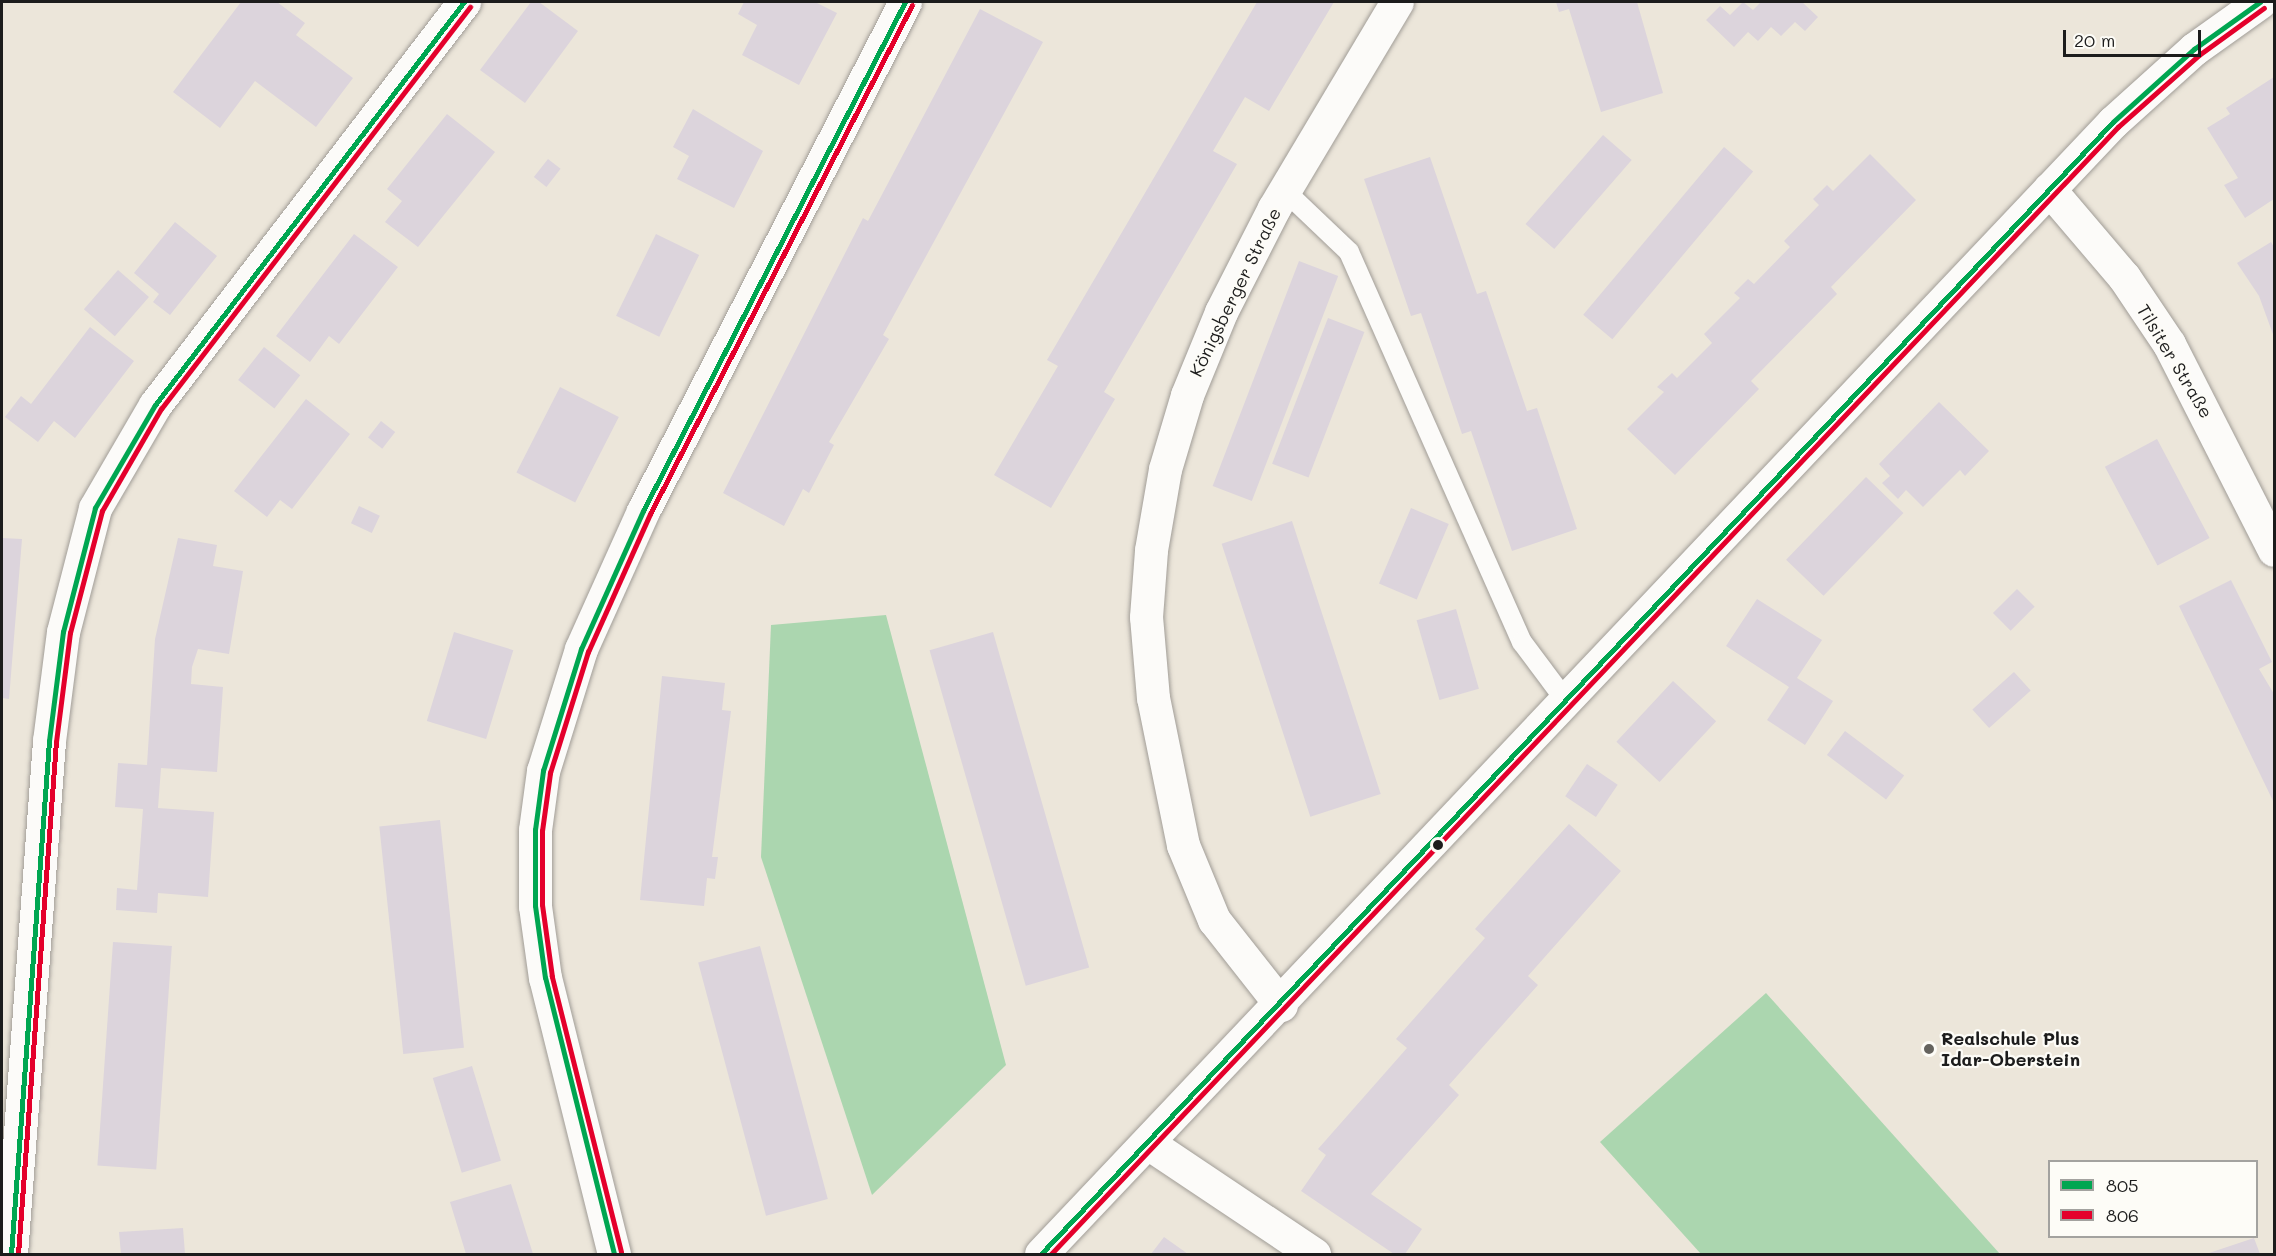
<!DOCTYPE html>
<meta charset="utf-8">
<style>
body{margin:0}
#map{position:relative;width:2276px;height:1256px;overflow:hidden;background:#ece6da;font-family:Mali,sans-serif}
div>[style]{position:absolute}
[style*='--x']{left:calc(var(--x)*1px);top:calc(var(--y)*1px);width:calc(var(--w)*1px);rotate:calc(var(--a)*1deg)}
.green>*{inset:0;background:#abd6af}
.building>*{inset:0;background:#dcd4dc;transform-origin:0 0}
.roads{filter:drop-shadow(0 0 2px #a19d97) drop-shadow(0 0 2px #a19d97)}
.lane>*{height:20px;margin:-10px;padding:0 10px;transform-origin:10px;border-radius:10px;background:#fcfbf9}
.street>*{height:33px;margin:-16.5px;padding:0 16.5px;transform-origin:16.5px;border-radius:16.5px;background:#fcfbf9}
.bus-1>*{height:4.5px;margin:-2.25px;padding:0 2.25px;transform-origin:2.25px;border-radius:2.25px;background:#00a651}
.bus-2>*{height:4.5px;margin:-2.25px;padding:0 2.25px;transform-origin:2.25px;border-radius:2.25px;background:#e4002b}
.dots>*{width:16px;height:16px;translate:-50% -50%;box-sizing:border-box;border:3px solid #fdfcf7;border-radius:50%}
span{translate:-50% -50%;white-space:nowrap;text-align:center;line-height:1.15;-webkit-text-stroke:4.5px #fdfcf7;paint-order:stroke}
.street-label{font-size:18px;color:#1c1c1c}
.poi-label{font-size:18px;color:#1c1c1c;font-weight:700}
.left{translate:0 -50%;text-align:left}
.frame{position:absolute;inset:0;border:3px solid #1c1c1c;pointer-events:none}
.legend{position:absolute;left:2048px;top:1160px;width:210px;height:78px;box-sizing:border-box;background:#fdfcf7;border:2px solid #a3a29f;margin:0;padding:8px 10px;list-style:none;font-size:18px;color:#1c1c1c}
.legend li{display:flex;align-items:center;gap:12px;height:30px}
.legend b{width:30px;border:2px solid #a3a29f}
.scale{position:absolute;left:2063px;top:30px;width:138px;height:27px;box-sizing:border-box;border:3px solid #1c1c1c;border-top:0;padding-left:8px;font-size:18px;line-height:21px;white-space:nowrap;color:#1c1c1c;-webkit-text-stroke:4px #fdfcf7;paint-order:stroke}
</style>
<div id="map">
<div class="green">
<div style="clip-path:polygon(886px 615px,1006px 1065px,872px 1195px,761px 857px,771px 625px)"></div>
<div style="clip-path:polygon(1766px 993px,2000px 1254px,1701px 1254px,1600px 1142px)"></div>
</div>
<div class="building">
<div style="clip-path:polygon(241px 2px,277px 2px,305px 23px,296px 35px,353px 78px,316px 127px,255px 81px,220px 128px,173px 92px)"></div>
<div style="clip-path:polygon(531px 2px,539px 2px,578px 31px,525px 103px,480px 70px)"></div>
<div style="clip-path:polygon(744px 2px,815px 2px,837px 13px,799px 85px,742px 55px,757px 25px,738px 14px)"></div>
<div style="clip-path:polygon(1257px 2px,1334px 2px,1269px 111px,1245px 97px,1213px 151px,1237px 164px,1104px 392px,1115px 399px,1051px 508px,994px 475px,1058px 366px,1047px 360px)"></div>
<div style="clip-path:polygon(1556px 2px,1637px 2px,1663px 93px,1601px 112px,1569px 9px,1559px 12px)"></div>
<div style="clip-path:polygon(1743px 2px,1753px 10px,1761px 2px,1802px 2px,1818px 17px,1805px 31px,1795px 22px,1781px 36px,1771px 27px,1758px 41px,1748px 32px,1734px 47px,1706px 20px,1720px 6px,1730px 15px)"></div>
<div style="clip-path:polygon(980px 9px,1043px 42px,883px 335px,889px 339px,829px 442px,834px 445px,809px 493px,803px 489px,784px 526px,723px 493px,863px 218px,868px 221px)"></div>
<div style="clip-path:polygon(2274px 77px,2274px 199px,2245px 218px,2224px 185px,2238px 178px,2207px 128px,2230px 114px,2226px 108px)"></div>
<div style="clip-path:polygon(693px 109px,763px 151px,734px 208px,677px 179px,689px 156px,673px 147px)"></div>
<div style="clip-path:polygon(447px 114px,495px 152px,418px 247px,385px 222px,402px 201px,387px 189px)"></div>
<div style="left:1603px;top:135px;width:38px;height:118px;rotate:41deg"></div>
<div style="left:1724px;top:147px;width:38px;height:219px;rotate:40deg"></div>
<div style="clip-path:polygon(1870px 154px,1916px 200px,1831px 287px,1837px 294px,1751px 381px,1759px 389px,1675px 475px,1627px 429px,1664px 392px,1657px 387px,1672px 373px,1677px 378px,1712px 343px,1704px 334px,1740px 298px,1734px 293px,1748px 279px,1754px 284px,1790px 247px,1784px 241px,1819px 205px,1813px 199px,1827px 185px,1833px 191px)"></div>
<div style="clip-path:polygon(1430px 157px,1477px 294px,1486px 291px,1527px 411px,1537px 408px,1577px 529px,1512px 551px,1471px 431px,1462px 434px,1421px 313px,1411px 316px,1364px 179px)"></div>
<div style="left:548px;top:159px;width:16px;height:23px;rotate:38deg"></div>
<div style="clip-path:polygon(175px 222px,217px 256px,170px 315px,153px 302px,159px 294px,134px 273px)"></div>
<div style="clip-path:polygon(354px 234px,398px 267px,339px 344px,329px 336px,310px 362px,276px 336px)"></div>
<div style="left:656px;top:234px;width:48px;height:91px;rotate:26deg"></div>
<div style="clip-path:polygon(2271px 242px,2274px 247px,2274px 337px,2259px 296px,2237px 263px)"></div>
<div style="left:1299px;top:261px;width:42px;height:241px;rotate:21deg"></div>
<div style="left:118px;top:270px;width:41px;height:52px;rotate:41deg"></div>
<div style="left:1328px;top:318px;width:39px;height:156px;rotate:21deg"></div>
<div style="clip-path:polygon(90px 327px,134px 361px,75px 438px,54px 421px,38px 442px,5px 417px,21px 396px,31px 404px)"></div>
<div style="left:264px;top:347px;width:46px;height:42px;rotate:38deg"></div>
<div style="left:560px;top:387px;width:66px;height:96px;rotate:27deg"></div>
<div style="clip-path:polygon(306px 399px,350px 434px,292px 509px,280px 500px,267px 517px,234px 491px)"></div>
<div style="clip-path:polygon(1939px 402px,1989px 451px,1965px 476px,1960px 470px,1923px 507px,1906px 490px,1898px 499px,1882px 483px,1890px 476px,1879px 464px)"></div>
<div style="left:381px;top:421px;width:18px;height:21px;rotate:38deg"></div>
<div style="left:2157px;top:439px;width:112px;height:59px;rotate:62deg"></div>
<div style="left:1866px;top:477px;width:52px;height:115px;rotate:44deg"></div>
<div style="left:359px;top:506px;width:23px;height:19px;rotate:25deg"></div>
<div style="left:1411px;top:508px;width:41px;height:82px;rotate:23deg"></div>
<div style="left:1292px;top:521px;width:287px;height:74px;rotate:72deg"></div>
<div style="clip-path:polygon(2px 538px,22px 539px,9px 699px,2px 698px)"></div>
<div style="clip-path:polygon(178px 538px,217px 545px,213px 566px,243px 571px,229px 654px,198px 649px,192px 667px,191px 684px,223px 687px,217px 772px,161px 768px,158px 808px,214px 812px,208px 897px,158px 893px,157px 913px,116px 910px,117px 888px,137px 890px,143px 809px,115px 807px,118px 763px,147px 765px,155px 639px)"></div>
<div style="clip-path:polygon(2231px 580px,2272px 662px,2259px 669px,2274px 694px,2274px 803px,2179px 606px)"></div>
<div style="left:2017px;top:589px;width:25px;height:34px;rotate:45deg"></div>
<div style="clip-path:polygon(1757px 599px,1822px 640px,1797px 678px,1833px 701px,1805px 745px,1767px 720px,1789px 687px,1726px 646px)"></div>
<div style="left:1456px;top:609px;width:83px;height:41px;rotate:74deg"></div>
<div style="left:454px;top:632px;width:62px;height:93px;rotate:17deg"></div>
<div style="left:993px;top:632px;width:349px;height:66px;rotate:74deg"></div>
<div style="left:2014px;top:672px;width:25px;height:56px;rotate:48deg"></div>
<div style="clip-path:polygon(662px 676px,725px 683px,722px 710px,731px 711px,712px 857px,718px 857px,715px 879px,707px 878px,704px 906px,640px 900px)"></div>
<div style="left:1673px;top:681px;width:59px;height:83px;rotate:43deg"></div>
<div style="left:1845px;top:731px;width:74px;height:30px;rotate:37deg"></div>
<div style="left:1587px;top:764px;width:37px;height:39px;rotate:34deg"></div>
<div style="left:440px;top:820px;width:229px;height:61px;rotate:84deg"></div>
<div style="clip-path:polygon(1569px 824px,1621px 871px,1528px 976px,1538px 985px,1449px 1085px,1459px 1095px,1371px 1194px,1422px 1229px,1405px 1254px,1394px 1254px,1301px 1191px,1326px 1155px,1318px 1149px,1407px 1048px,1396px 1039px,1485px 938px,1475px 929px)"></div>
<div style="left:113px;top:942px;width:59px;height:224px;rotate:4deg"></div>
<div style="left:760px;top:946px;width:262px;height:64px;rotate:75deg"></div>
<div style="left:472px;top:1066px;width:99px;height:41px;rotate:73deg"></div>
<div style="clip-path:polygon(511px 1184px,533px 1254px,466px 1254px,450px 1202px)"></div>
<div style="clip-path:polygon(183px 1228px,185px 1254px,121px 1254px,119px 1232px)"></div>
<div style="clip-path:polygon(1164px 1237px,1188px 1254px,1151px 1254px)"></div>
<div style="clip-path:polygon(2254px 1238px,2260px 1254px,2206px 1254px)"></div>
</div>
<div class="roads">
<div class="lane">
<div style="--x:1285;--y:191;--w:88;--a:43.6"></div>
<div style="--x:1349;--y:252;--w:427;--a:66.1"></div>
<div style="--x:1522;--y:642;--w:74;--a:53.3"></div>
</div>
<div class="street">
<div style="--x:2049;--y:189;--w:116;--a:49.6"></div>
<div style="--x:2124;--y:277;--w:81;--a:56.1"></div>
<div style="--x:2169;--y:344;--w:231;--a:63"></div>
<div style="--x:1281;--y:1005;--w:108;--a:-128.2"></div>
<div style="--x:1214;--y:920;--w:81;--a:-112.5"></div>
<div style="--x:1183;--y:845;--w:150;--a:-101.5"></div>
<div style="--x:1153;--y:698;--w:81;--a:-94.9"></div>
<div style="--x:1146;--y:617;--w:67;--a:-85.7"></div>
<div style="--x:1151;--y:550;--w:82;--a:-80.2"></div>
<div style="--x:1165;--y:469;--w:77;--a:-73.4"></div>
<div style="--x:1187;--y:395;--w:90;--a:-67.7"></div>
<div style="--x:1221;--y:312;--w:117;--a:-63"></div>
<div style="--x:1274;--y:208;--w:240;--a:-59.2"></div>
<div style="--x:1148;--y:1143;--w:200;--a:33.8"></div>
<div style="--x:11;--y:1254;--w:514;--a:-85.76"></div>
<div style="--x:49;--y:741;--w:110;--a:-82.7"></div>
<div style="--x:63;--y:632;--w:128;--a:-75.5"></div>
<div style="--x:95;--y:508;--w:119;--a:-59.8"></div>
<div style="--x:155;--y:405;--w:508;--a:-52.52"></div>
<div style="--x:614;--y:1254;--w:284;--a:-104"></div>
<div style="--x:545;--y:978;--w:73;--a:-97.9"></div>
<div style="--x:535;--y:906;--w:76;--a:-90"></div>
<div style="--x:535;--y:830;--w:60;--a:-82.3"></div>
<div style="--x:543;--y:771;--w:128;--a:-72.7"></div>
<div style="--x:581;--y:649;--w:151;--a:-65.8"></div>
<div style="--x:643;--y:511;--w:572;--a:-62.76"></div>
<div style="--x:1041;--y:1254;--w:1559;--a:-46.56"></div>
<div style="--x:2113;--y:122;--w:109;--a:-42"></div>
<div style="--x:2194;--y:49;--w:81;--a:-35.5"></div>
</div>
</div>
<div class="bus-1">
<div style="--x:11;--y:1254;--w:514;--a:-85.76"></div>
<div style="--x:49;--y:741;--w:110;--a:-82.7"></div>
<div style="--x:63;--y:632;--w:128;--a:-75.5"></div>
<div style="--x:95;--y:508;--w:119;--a:-59.8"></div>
<div style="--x:155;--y:405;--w:508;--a:-52.52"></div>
<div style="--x:614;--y:1254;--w:284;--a:-104"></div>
<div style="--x:545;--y:978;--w:73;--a:-97.9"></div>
<div style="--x:535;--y:906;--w:76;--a:-90"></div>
<div style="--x:535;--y:830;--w:60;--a:-82.3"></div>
<div style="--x:543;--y:771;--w:128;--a:-72.7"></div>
<div style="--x:581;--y:649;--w:151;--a:-65.8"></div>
<div style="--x:643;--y:511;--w:572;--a:-62.76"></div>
<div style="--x:1041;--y:1254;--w:1559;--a:-46.56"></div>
<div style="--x:2113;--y:122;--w:109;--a:-42"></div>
<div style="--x:2194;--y:49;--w:81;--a:-35.5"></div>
</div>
<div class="bus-2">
<div style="--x:621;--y:1252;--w:284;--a:-104.1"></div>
<div style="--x:552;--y:977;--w:73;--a:-97.9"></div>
<div style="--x:542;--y:905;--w:74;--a:-90"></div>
<div style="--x:542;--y:831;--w:59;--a:-82.1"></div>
<div style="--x:550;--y:773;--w:127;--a:-72.6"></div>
<div style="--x:588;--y:652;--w:151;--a:-65.8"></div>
<div style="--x:650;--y:514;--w:572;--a:-62.76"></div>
<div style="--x:18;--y:1254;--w:513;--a:-85.76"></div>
<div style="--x:56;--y:742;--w:110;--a:-82.7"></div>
<div style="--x:70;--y:633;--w:126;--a:-75.3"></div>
<div style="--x:102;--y:511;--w:118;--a:-60"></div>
<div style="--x:161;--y:409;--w:507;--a:-52.45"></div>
<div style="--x:1051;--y:1254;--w:1552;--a:-46.57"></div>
<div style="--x:2118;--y:127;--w:108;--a:-41.6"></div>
<div style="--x:2199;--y:55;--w:80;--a:-35.9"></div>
</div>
<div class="dots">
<div style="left:1438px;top:845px;background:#1c1c1c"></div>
<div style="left:1929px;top:1049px;background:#65635e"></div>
</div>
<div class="street-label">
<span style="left:1235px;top:292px;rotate:-64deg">Königsberger Straße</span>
<span style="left:2175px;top:361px;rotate:59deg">Tilsiter Straße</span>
</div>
<div class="poi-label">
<span class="left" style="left:1941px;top:1049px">Realschule Plus<br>Idar-Oberstein</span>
</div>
<div class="frame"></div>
<ul class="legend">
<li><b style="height:8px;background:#00a651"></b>805</li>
<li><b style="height:8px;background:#e4002b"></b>806</li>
</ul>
<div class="scale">20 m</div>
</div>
